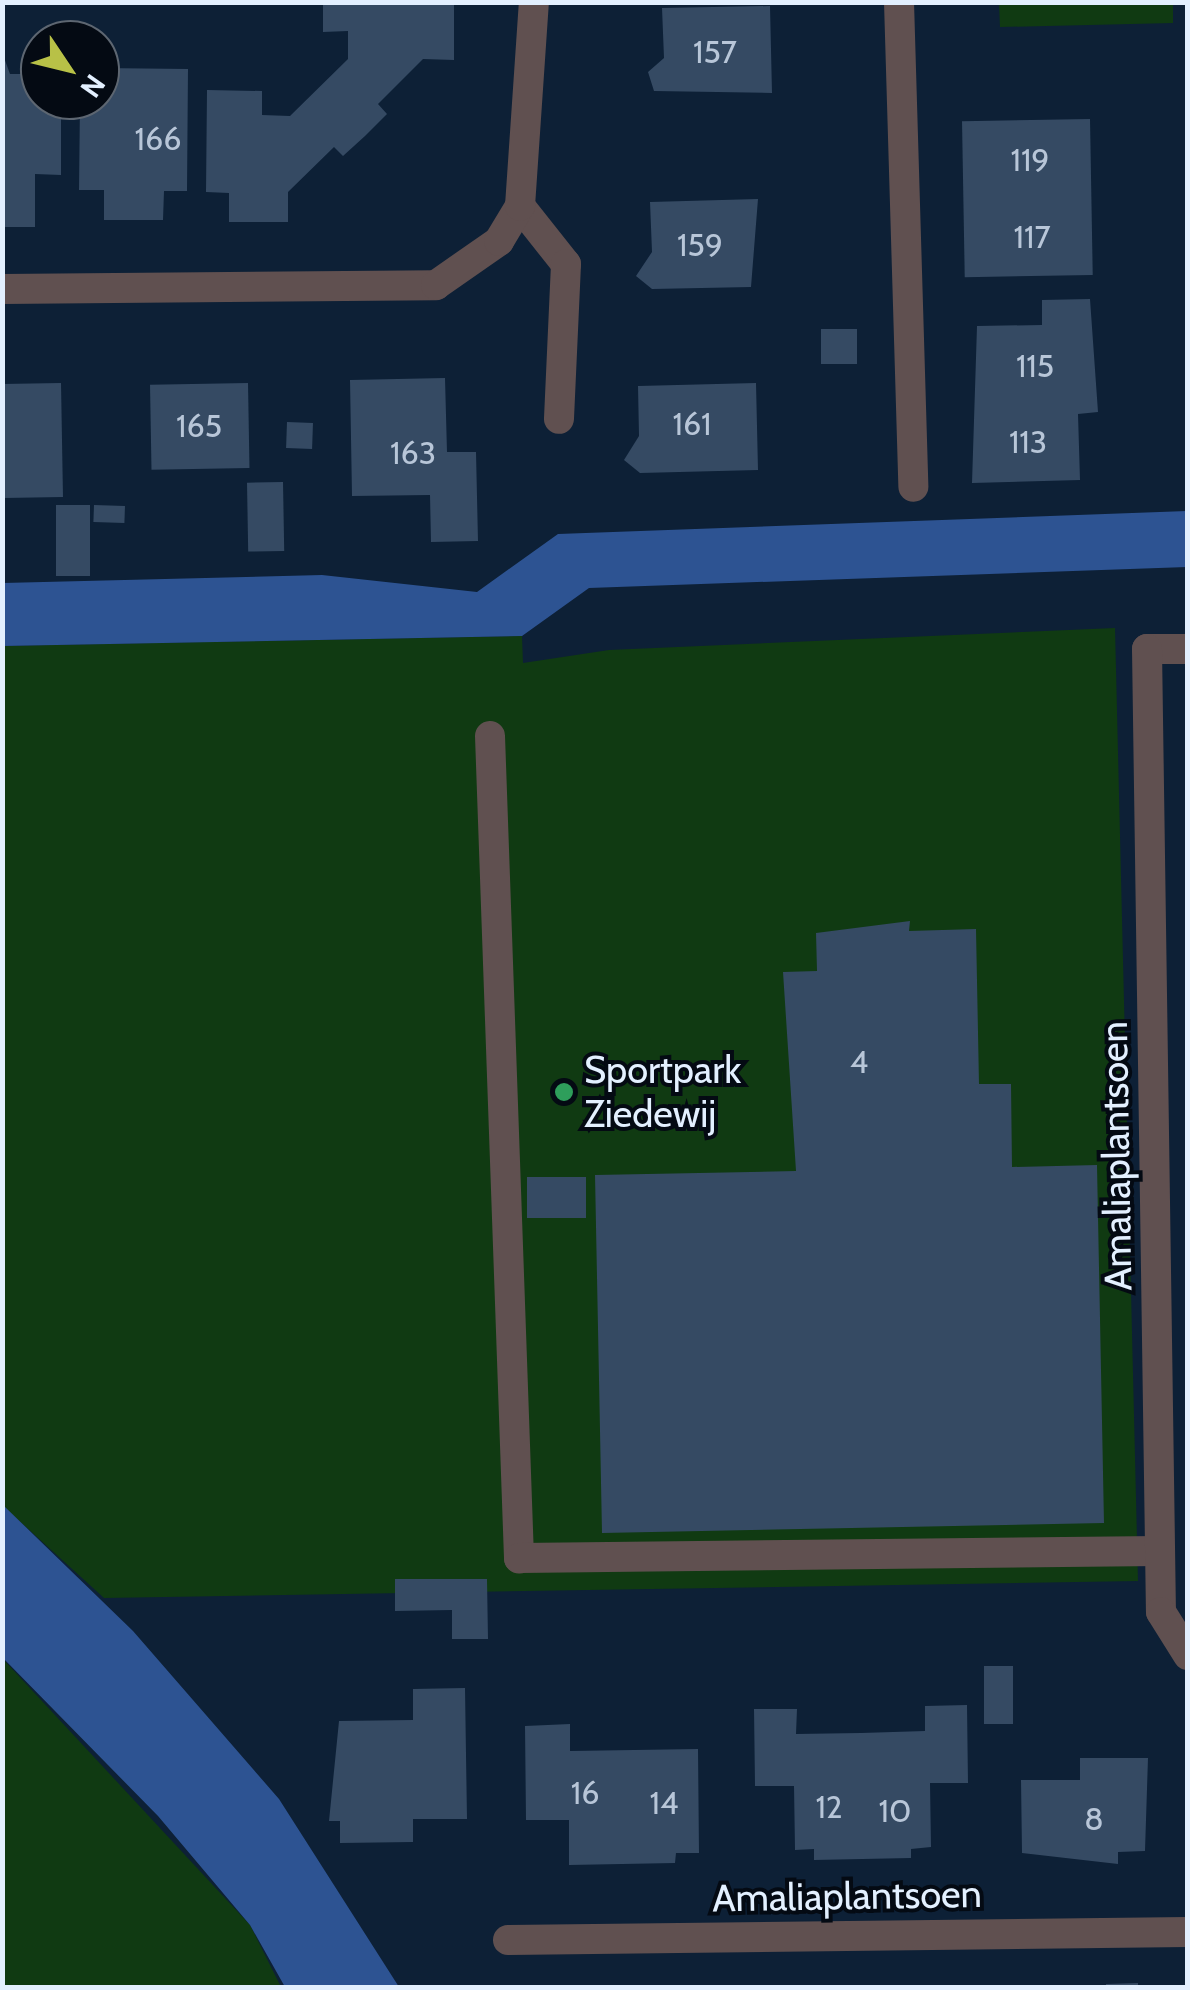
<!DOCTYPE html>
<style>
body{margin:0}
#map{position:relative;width:1190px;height:1990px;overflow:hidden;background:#0d2036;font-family:Cabin,sans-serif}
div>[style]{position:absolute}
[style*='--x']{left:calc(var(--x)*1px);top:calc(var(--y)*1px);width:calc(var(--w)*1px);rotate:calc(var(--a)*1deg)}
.green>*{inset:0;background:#103a12}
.water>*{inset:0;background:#2d5392}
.building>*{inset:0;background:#354a63;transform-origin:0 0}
.lane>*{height:30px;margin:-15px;padding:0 15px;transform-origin:15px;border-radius:15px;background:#605050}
.street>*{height:30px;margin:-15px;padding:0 15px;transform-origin:15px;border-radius:15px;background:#605050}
.dots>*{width:28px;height:28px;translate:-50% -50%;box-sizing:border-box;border:5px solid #040a13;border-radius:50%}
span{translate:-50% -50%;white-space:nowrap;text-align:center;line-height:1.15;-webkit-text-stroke:8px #040a13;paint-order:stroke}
.number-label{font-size:32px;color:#b8c6d8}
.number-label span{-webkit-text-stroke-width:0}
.poi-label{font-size:38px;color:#e3f0ff}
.left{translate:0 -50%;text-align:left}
.street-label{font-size:38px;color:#e3f0ff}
.frame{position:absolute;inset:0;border:5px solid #e3f0ff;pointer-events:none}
.north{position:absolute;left:20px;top:20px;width:100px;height:100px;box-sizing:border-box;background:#040a13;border:2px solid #5d6671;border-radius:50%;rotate:125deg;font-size:28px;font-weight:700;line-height:40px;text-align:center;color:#e3f0ff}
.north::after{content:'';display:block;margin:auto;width:35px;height:45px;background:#b8c147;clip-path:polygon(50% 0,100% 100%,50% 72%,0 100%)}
</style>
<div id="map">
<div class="green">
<div style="clip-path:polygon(999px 3px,1173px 3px,1173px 23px,1000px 27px)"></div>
<div style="clip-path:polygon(1115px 628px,1138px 1581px,104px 1598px,3px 1506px,2px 646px,522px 636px,523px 663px,609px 650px)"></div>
<div style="clip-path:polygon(2px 1658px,250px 1925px,281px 1987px,3px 1987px)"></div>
</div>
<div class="water">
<div style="clip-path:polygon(1187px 511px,1187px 567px,589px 588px,522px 636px,3px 646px,3px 583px,322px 575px,477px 592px,558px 534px)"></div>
<div style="clip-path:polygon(3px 1505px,133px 1631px,279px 1799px,399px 1987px,285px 1987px,250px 1925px,158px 1816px,3px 1658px)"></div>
</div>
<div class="building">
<div style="clip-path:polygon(323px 2px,454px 2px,454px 60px,423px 59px,378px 104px,387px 114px,365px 136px,343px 156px,334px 147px,288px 192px,288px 222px,229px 222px,229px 193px,206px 192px,207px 90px,262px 91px,262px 115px,290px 116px,348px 59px,348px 31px,323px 32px)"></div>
<div style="clip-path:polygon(770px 6px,772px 93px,654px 91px,648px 72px,664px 58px,662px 8px)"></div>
<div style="clip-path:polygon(2px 52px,10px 74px,40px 74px,40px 100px,61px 100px,61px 175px,35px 174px,35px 227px,2px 227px)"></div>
<div style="clip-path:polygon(100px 68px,188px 69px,187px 191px,164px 191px,163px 220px,104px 220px,104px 190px,79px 190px,80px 100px,100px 100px)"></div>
<div style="left:1090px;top:119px;width:156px;height:128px;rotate:89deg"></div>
<div style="clip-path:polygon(758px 199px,751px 287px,652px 289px,636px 276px,652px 252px,650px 202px)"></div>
<div style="clip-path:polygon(1090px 299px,1098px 412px,1078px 414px,1080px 480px,972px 483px,977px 326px,1042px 325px,1042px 300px)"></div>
<div style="left:821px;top:329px;width:36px;height:35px"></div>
<div style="clip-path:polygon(445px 378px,447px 452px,476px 452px,478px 541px,431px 542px,430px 495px,352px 496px,350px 380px)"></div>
<div style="left:61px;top:383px;width:114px;height:59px;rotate:89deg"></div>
<div style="left:248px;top:383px;width:85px;height:98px;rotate:89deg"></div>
<div style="clip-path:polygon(756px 383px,758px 470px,640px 473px,624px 460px,639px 436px,638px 386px)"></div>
<div style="left:287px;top:422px;width:26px;height:26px;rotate:2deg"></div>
<div style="left:283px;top:482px;width:69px;height:36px;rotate:89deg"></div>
<div style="left:90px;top:505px;width:71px;height:34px;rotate:90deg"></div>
<div style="left:94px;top:505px;width:31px;height:17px;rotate:2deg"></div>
<div style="clip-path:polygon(910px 921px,909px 931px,976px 929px,979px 1084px,1011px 1084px,1012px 1167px,1097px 1165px,1104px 1523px,602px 1533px,595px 1175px,796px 1171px,783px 972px,817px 971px,816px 933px)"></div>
<div style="left:586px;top:1177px;width:41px;height:59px;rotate:90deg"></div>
<div style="clip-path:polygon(395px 1579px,487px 1579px,488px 1639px,452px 1639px,452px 1610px,395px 1611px)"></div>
<div style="left:1013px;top:1666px;width:58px;height:29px;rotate:90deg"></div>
<div style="clip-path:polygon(465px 1688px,467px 1819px,413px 1819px,413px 1842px,340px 1843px,340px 1821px,329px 1821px,339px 1721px,413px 1720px,413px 1689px)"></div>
<div style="clip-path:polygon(967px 1705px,968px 1783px,930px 1783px,931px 1847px,911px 1849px,911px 1858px,814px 1860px,814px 1849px,795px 1850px,794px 1786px,755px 1786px,754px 1709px,797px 1709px,796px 1734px,861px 1733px,925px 1731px,925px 1706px)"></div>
<div style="clip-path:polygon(570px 1724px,570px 1751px,698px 1749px,699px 1853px,676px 1853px,675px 1863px,569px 1865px,569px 1820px,526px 1820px,525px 1726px)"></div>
<div style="clip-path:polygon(1080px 1758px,1148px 1758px,1145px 1851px,1118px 1852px,1118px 1864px,1022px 1853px,1021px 1780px,1080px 1780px)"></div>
<div style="clip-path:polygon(1138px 1983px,1138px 1988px,1106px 1988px,1106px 1984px)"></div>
</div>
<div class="lane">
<div style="--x:520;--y:206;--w:74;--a:51.6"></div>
<div style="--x:566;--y:264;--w:155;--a:92.6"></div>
<div style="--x:490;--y:736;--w:823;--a:87.98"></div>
<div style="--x:519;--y:1558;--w:640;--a:-0.63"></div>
</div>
<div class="street">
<div style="--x:899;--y:2;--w:485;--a:88.3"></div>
<div style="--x:2;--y:289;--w:434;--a:-0.5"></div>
<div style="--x:436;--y:285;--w:77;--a:-34.9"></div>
<div style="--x:499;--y:241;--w:41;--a:-59"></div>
<div style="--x:520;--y:206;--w:204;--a:-86.1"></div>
<div style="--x:1188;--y:649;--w:41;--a:180"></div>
<div style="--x:1147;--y:649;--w:963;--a:89.17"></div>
<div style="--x:1161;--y:1612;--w:51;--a:57.9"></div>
<div style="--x:508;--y:1940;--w:680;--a:-0.67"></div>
</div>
<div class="dots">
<div style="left:564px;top:1092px;background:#2e9e5b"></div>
</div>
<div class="number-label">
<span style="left:715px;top:52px">157</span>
<span style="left:158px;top:139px">166</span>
<span style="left:1030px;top:160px">119</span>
<span style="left:1032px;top:237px">117</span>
<span style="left:700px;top:245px">159</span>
<span style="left:1035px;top:366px">115</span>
<span style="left:692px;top:424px">161</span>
<span style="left:199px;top:426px">165</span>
<span style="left:1028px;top:442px">113</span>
<span style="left:413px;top:453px">163</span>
<span style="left:859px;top:1062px">4</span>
<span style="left:585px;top:1793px">16</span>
<span style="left:664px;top:1803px">14</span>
<span style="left:829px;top:1807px">12</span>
<span style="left:895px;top:1811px">10</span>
<span style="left:1094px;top:1819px">8</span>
</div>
<div class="poi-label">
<span class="left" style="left:584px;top:1092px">Sportpark<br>Ziedewij</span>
</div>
<div class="street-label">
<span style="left:1116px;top:1156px;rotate:-91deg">Amaliaplantsoen</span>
<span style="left:847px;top:1896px;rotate:-1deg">Amaliaplantsoen</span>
</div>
<div class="frame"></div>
<div class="north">N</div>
</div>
